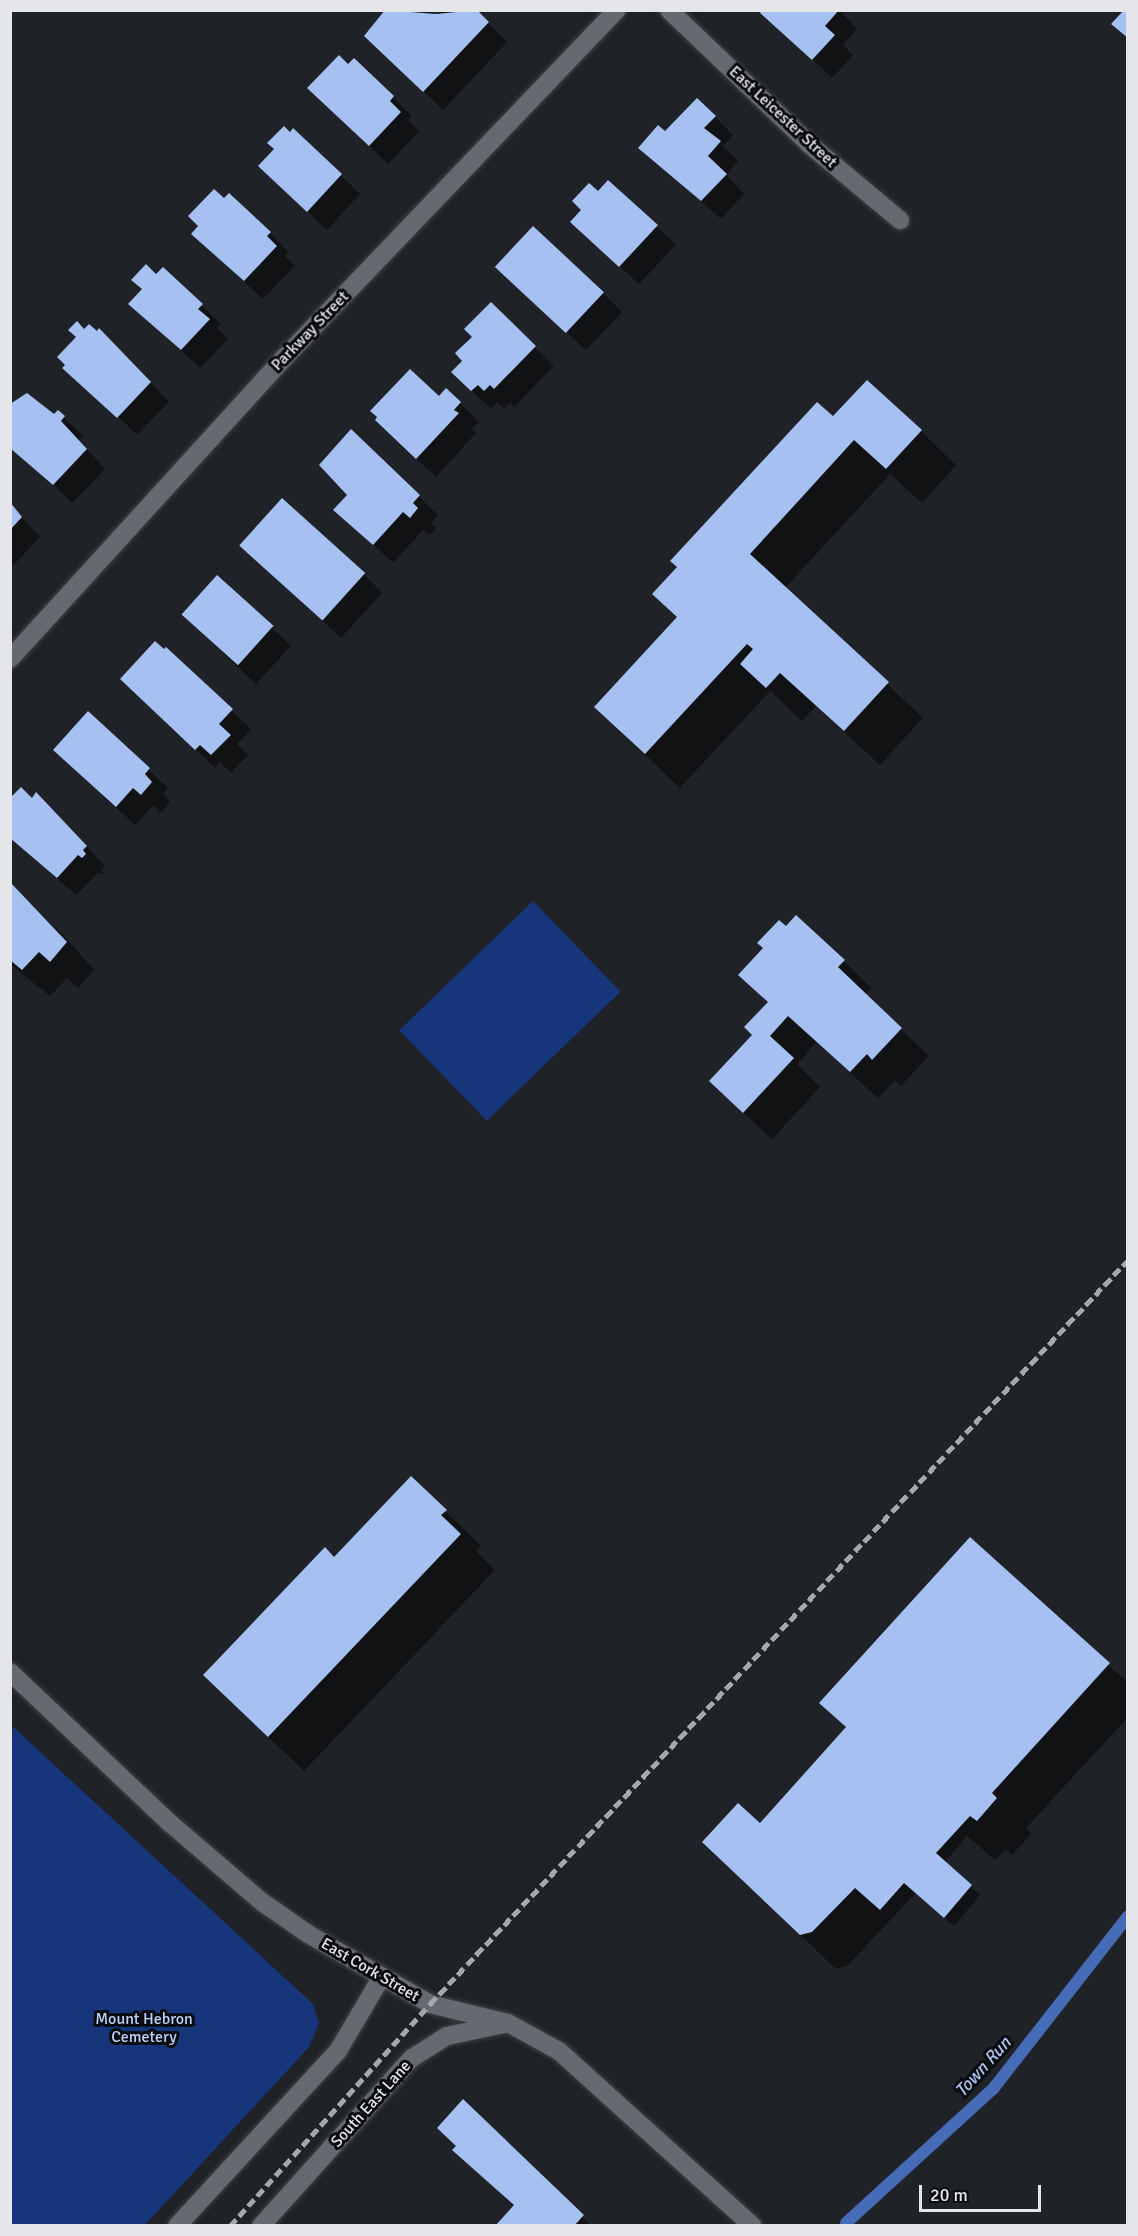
<!DOCTYPE html>
<style>
body{margin:0}
#map{position:relative;width:1138px;height:2236px;overflow:hidden;background:#1f2227;font-family:Signika,sans-serif}
div>[style]{position:absolute}
[style*='--x']{left:calc(var(--x)*1px);top:calc(var(--y)*1px);width:calc(var(--w)*1px);rotate:calc(var(--a)*1deg)}
.green>*{inset:0;background:#16357a;transform-origin:0 0}
.shadow>*{inset:0;background:#0007}
.stream>*{height:12px;margin:-6px;padding:0 6px;transform-origin:6px;border-radius:6px;background:#466bb7}
.building>*{inset:0;background:#a6c0f2;transform-origin:0 0}
.roads{filter:drop-shadow(0 0 2px #3e4044) drop-shadow(0 0 2px #3e4044)}
.street>*{height:18px;margin:-9px;padding:0 9px;transform-origin:9px;border-radius:9px;background:#666a70}
.secondary>*{height:18px;margin:-9px;padding:0 9px;transform-origin:9px;border-radius:9px;background:#666a70}
.rail>*{height:4.5px;margin-top:-2.25px;transform-origin:0;background:repeating-linear-gradient(90deg,#a4a7ab 0 9px,transparent 0 13.5px)}
span{translate:-50% -50%;white-space:nowrap;text-align:center;line-height:1.15;-webkit-text-stroke:6px #0a0b0e;paint-order:stroke}
.street-label{font-size:16px;color:#e4e6ea}
.park-label{font-size:16px;color:#bed4fe}
.water-label{font-size:18px;color:#adc3ec;font-style:italic}
.frame{position:absolute;inset:0;border:12px solid #e4e6ea;pointer-events:none}
.scale{position:absolute;left:919px;top:2185px;width:122px;height:27px;box-sizing:border-box;border:3px solid #e4e6ea;border-top:0;padding-left:8px;font-size:18px;line-height:21px;white-space:nowrap;color:#e4e6ea;-webkit-text-stroke:4px #0a0b0e;paint-order:stroke}
</style>
<div id="map">
<div class="green">
<div style="left:533px;top:901px;width:126px;height:186px;rotate:46deg"></div>
<div style="clip-path:polygon(10px 1724px,313px 2004px,319px 2023px,309px 2047px,145px 2225px,11px 2225px)"></div>
</div>
<div class="shadow">
<div style="clip-path:polygon(388px 10px,430px 10px,436px 16px,441px 10px,475px 10px,507px 42px,443px 110px,385px 55px)"></div>
<div style="clip-path:polygon(763px 10px,839px 10px,857px 29px,843px 45px,853px 55px,832px 78px)"></div>
<div style="clip-path:polygon(348px 66px,393px 97px,412px 116px,408px 120px,419px 131px,388px 164px,328px 107px)"></div>
<div style="clip-path:polygon(715px 117px,733px 135px,723px 146px,738px 161px,726px 175px,744px 194px,721px 219px,640px 148px,665px 133px)"></div>
<div style="clip-path:polygon(294px 130px,360px 194px,327px 230px,279px 185px)"></div>
<div style="clip-path:polygon(608px 182px,676px 245px,639px 284px,591px 240px,598px 194px)"></div>
<div style="clip-path:polygon(270px 233px,288px 252px,285px 256px,295px 266px,263px 299px,193px 234px)"></div>
<div style="clip-path:polygon(163px 269px,221px 324px,217px 328px,228px 339px,200px 368px,130px 304px)"></div>
<div style="clip-path:polygon(517px 286px,603px 293px,622px 312px,586px 350px)"></div>
<div style="clip-path:polygon(491px 304px,554px 366px,514px 407px,510px 403px,504px 409px,497px 402px,491px 409px,453px 372px,464px 361px)"></div>
<div style="clip-path:polygon(84px 331px,118px 349px,169px 402px,137px 435px,59px 357px)"></div>
<div style="clip-path:polygon(439px 398px,460px 403px,479px 422px,472px 429px,476px 433px,436px 477px,395px 439px)"></div>
<div style="clip-path:polygon(58px 412px,83px 436px,79px 440px,105px 469px,72px 503px,10px 442px)"></div>
<div style="clip-path:polygon(833px 418px,921px 431px,956px 465px,922px 503px,890px 474px,785px 588px,923px 718px,880px 765px,816px 706px,802px 721px,770px 691px,680px 788px,596px 707px,678px 618px)"></div>
<div style="clip-path:polygon(351px 431px,438px 515px,431px 523px,436px 528px,430px 535px,423px 530px,393px 563px,335px 510px,349px 494px)"></div>
<div style="clip-path:polygon(10px 504px,40px 537px,10px 569px)"></div>
<div style="clip-path:polygon(260px 564px,364px 574px,382px 593px,341px 638px)"></div>
<div style="clip-path:polygon(217px 577px,291px 646px,256px 684px,202px 633px)"></div>
<div style="clip-path:polygon(166px 649px,251px 729px,237px 744px,248px 755px,231px 773px,220px 762px,215px 768px,141px 697px)"></div>
<div style="clip-path:polygon(88px 713px,168px 788px,163px 794px,170px 802px,161px 813px,153px 805px,135px 825px,74px 769px)"></div>
<div style="clip-path:polygon(32px 800px,55px 813px,105px 866px,101px 870px,104px 873px,98px 873px,76px 895px,23px 848px)"></div>
<div style="clip-path:polygon(10px 886px,63px 935px,94px 970px,78px 988px,67px 978px,50px 996px,10px 964px)"></div>
<div style="clip-path:polygon(844px 961px,871px 988px,865px 995px,929px 1056px,901px 1086px,895px 1080px,878px 1098px,817px 1042px,797px 1064px,820px 1087px,772px 1139px,739px 1109px,754px 1036px,769px 1003px,741px 975px)"></div>
<div style="clip-path:polygon(411px 1478px,481px 1546px,476px 1551px,495px 1570px,304px 1771px,240px 1710px,334px 1559px)"></div>
<div style="clip-path:polygon(970px 1539px,1128px 1683px,1128px 1717px,1026px 1828px,1031px 1834px,1012px 1855px,1006px 1849px,995px 1860px,967px 1836px,944px 1863px,980px 1895px,954px 1926px,916px 1893px,847px 1966px,836px 1969px,739px 1876px,760px 1825px,847px 1728px,821px 1702px)"></div>
<div style="clip-path:polygon(463px 2101px,592px 2226px,497px 2226px,515px 2207px,455px 2150px)"></div>
</div>
<div class="stream">
<div style="--x:846;--y:2223;--w:199;--a:-42.4"></div>
<div style="--x:993;--y:2089;--w:219;--a:-52"></div>
</div>
<div class="building">
<div style="clip-path:polygon(385px 10px,436px 14px,477px 10px,489px 22px,423px 92px,364px 36px)"></div>
<div style="clip-path:polygon(762px 10px,839px 10px,825px 26px,835px 35px,812px 60px,760px 13px)"></div>
<div style="clip-path:polygon(1124px 10px,1128px 10px,1128px 38px,1111px 24px)"></div>
<div style="clip-path:polygon(339px 55px,348px 64px,354px 58px,394px 96px,390px 101px,401px 112px,369px 146px,307px 88px)"></div>
<div style="clip-path:polygon(697px 98px,716px 116px,704px 128px,721px 141px,708px 156px,727px 174px,701px 201px,638px 148px,658px 125px,665px 131px)"></div>
<div style="clip-path:polygon(284px 126px,290px 132px,293px 128px,342px 174px,307px 212px,258px 166px,274px 149px,267px 143px)"></div>
<div style="clip-path:polygon(608px 180px,658px 225px,619px 267px,570px 222px,581px 210px,572px 201px,589px 183px,598px 191px)"></div>
<div style="clip-path:polygon(214px 189px,224px 198px,229px 193px,271px 232px,267px 236px,277px 246px,244px 281px,191px 234px,198px 226px,188px 216px)"></div>
<div style="left:533px;top:226px;width:97px;height:56px;rotate:43deg"></div>
<div style="clip-path:polygon(146px 264px,156px 274px,163px 267px,203px 304px,198px 309px,210px 319px,181px 350px,128px 304px,142px 289px,131px 280px)"></div>
<div style="clip-path:polygon(491px 302px,536px 346px,494px 389px,490px 385px,484px 391px,478px 385px,471px 391px,451px 372px,462px 361px,455px 353px,472px 337px,464px 329px)"></div>
<div style="clip-path:polygon(77px 321px,84px 329px,89px 324px,97px 331px,99px 328px,151px 382px,117px 418px,62px 368px,65px 365px,57px 357px,76px 337px,68px 330px)"></div>
<div style="clip-path:polygon(410px 369px,439px 396px,446px 388px,461px 402px,454px 410px,459px 413px,416px 459px,375px 420px,377px 417px,370px 411px)"></div>
<div style="clip-path:polygon(867px 380px,922px 430px,886px 469px,854px 440px,750px 554px,889px 682px,844px 731px,780px 673px,766px 688px,740px 664px,753px 649px,747px 644px,645px 754px,594px 707px,677px 617px,652px 594px,677px 567px,670px 561px,817px 402px,833px 416px)"></div>
<div style="clip-path:polygon(27px 393px,54px 414px,58px 410px,65px 416px,61px 421px,87px 449px,53px 485px,10px 448px,10px 404px)"></div>
<div style="clip-path:polygon(351px 429px,420px 495px,413px 503px,418px 508px,410px 518px,403px 512px,373px 545px,333px 510px,347px 495px,319px 465px)"></div>
<div style="left:282px;top:498px;width:112px;height:64px;rotate:42deg"></div>
<div style="clip-path:polygon(10px 502px,22px 517px,10px 530px)"></div>
<div style="left:217px;top:575px;width:76px;height:53px;rotate:42deg"></div>
<div style="clip-path:polygon(155px 641px,164px 649px,166px 647px,233px 709px,219px 724px,231px 735px,211px 755px,200px 745px,195px 750px,120px 679px)"></div>
<div style="clip-path:polygon(88px 711px,150px 768px,145px 774px,152px 782px,141px 795px,133px 788px,116px 807px,53px 750px)"></div>
<div style="clip-path:polygon(21px 787px,32px 798px,36px 792px,87px 846px,83px 850px,86px 854px,82px 858px,78px 855px,57px 878px,10px 838px,10px 798px)"></div>
<div style="clip-path:polygon(10px 882px,67px 942px,50px 962px,39px 952px,22px 970px,10px 960px)"></div>
<div style="clip-path:polygon(796px 915px,845px 960px,838px 967px,902px 1028px,872px 1060px,867px 1054px,850px 1072px,788px 1016px,770px 1036px,794px 1058px,743px 1113px,709px 1081px,752px 1035px,744px 1027px,768px 1002px,738px 975px,763px 948px,757px 943px,779px 920px,786px 926px)"></div>
<div style="clip-path:polygon(411px 1476px,447px 1510px,441px 1515px,461px 1534px,268px 1737px,203px 1675px,325px 1547px,334px 1557px)"></div>
<div style="clip-path:polygon(970px 1537px,1110px 1663px,992px 1793px,997px 1798px,977px 1821px,970px 1816px,936px 1853px,972px 1885px,944px 1918px,904px 1883px,880px 1910px,855px 1888px,812px 1932px,800px 1935px,702px 1842px,738px 1803px,760px 1823px,846px 1727px,819px 1703px)"></div>
<div style="clip-path:polygon(463px 2099px,584px 2215px,574px 2226px,495px 2226px,514px 2205px,452px 2150px,456px 2146px,437px 2128px)"></div>
</div>
<div class="roads">
<div class="street">
<div style="--x:669;--y:10;--w:194;--a:43.7"></div>
<div style="--x:809;--y:144;--w:119;--a:39.9"></div>
<div style="--x:10;--y:659;--w:408;--a:-47.7"></div>
<div style="--x:285;--y:357;--w:480;--a:-46.3"></div>
</div>
<div class="secondary">
<div style="--x:10;--y:1672;--w:221;--a:43.4"></div>
<div style="--x:171;--y:1824;--w:120;--a:40.6"></div>
<div style="--x:262;--y:1902;--w:56;--a:34.8"></div>
<div style="--x:308;--y:1934;--w:141;--a:29.8"></div>
<div style="--x:430;--y:2004;--w:80;--a:13.7"></div>
<div style="--x:508;--y:2023;--w:58;--a:28.8"></div>
<div style="--x:559;--y:2051;--w:261;--a:42.1"></div>
<div style="--x:177;--y:2226;--w:238;--a:-47.4"></div>
<div style="--x:338;--y:2051;--w:85;--a:-59.5"></div>
<div style="--x:261;--y:2226;--w:226;--a:-48.1"></div>
<div style="--x:412;--y:2058;--w:41;--a:-32.2"></div>
<div style="--x:447;--y:2036;--w:58;--a:-11.9"></div>
</div>
</div>
<div class="rail">
<div style="--x:230;--y:2226;--w:299;--a:-48"></div>
<div style="--x:430;--y:2004;--w:1020;--a:-46.83"></div>
</div>
<div class="street-label">
<span style="left:783px;top:117px;rotate:43deg">East Leicester Street</span>
<span style="left:310px;top:331px;rotate:-46deg">Parkway Street</span>
<span style="left:370px;top:1970px;rotate:30deg">East Cork Street</span>
<span style="left:371px;top:2104px;rotate:-48deg">South East Lane</span>
</div>
<div class="park-label">
<span style="left:144px;top:2028px">Mount Hebron<br>Cemetery</span>
</div>
<div class="water-label">
<span style="left:983px;top:2067px;rotate:-48deg">Town Run</span>
</div>
<div class="frame"></div>
<div class="scale">20 m</div>
</div>
